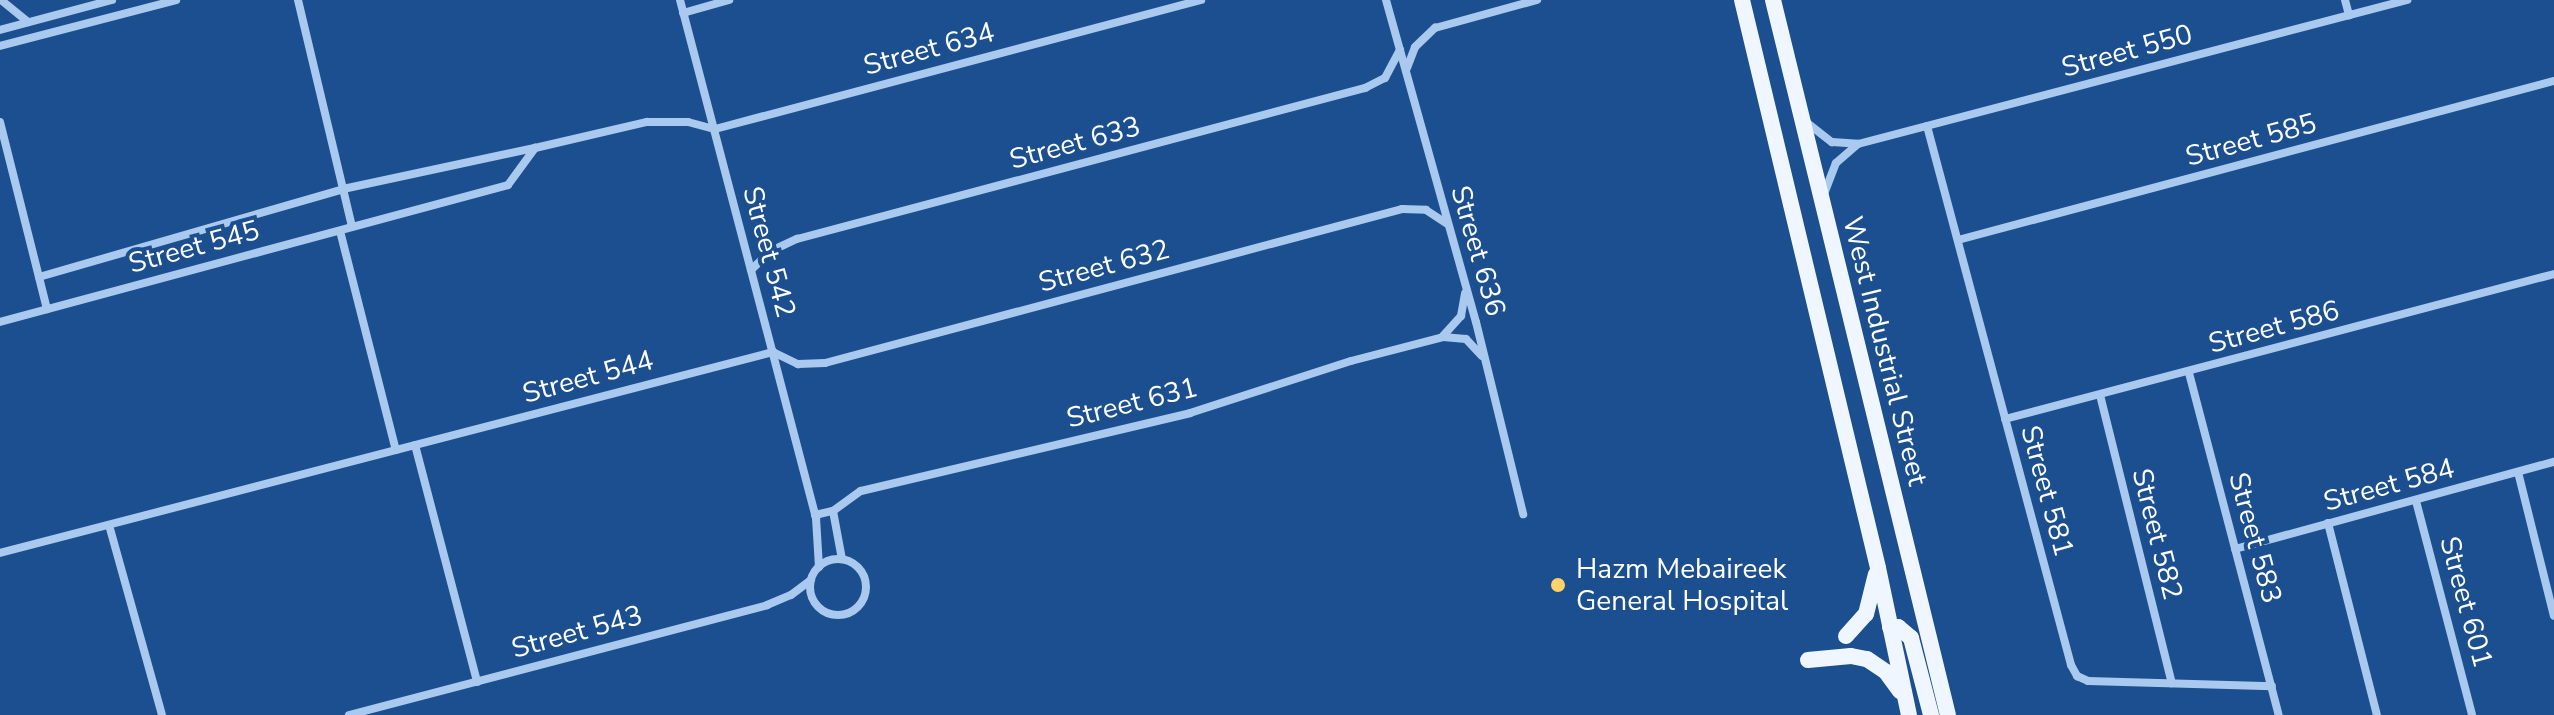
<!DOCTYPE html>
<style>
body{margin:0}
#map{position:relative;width:2554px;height:715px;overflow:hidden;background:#1b4f8f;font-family:"Nunito Sans",sans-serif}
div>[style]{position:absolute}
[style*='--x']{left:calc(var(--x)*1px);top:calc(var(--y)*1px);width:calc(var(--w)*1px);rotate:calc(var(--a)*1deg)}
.street>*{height:8px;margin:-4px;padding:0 4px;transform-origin:4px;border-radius:4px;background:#a9c9ee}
.street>.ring{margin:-4px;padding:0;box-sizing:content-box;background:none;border:8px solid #a9c9ee;border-radius:50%}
.primary>*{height:16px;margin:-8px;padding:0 8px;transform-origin:8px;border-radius:8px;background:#f0f6ff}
.dots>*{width:22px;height:22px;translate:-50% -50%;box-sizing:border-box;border:4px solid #1b4f8f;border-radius:50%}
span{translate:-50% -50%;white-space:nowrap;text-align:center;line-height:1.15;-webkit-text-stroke:8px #1b4f8f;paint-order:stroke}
.street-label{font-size:28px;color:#fff}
.poi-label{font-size:28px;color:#fff}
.left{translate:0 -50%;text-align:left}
</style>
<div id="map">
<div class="street">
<div style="--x:1;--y:0;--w:35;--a:39"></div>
<div style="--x:298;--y:0;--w:233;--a:76.6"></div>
<div style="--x:680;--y:0;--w:536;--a:75.29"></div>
<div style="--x:816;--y:518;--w:49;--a:86.5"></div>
<div style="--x:1386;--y:0;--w:334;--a:74.4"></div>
<div style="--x:1476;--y:322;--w:198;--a:76.2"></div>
<div style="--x:2345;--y:0;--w:16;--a:75"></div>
<div style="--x:683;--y:13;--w:48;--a:-15.8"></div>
<div style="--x:0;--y:30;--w:116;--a:-15"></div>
<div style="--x:0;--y:46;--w:182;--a:-14.6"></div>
<div style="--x:1407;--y:68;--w:22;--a:-69"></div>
<div style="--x:1415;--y:47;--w:28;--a:-44"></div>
<div style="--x:1435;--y:28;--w:106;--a:-15.4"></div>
<div style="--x:0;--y:122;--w:193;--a:75.9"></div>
<div style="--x:1806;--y:122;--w:33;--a:38"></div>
<div style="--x:1832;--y:142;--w:26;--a:4"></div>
<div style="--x:1858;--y:144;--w:568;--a:-14.7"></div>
<div style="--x:1927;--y:126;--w:558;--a:75.04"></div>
<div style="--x:2071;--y:665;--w:13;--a:61"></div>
<div style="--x:2077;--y:676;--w:12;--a:24"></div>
<div style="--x:2088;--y:681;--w:184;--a:1.6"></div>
<div style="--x:1824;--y:194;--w:33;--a:-69"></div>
<div style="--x:1836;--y:163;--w:29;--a:-41"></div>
<div style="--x:340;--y:231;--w:226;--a:75.7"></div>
<div style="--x:1958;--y:240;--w:617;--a:-14.94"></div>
<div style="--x:751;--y:270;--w:28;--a:-44"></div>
<div style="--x:771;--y:251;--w:29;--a:-25"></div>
<div style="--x:797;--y:239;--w:588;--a:-14.89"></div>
<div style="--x:1365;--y:88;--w:22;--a:-27"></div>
<div style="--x:1385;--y:78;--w:32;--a:-62"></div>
<div style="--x:39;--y:277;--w:316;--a:-16.1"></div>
<div style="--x:343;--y:189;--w:196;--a:-12.1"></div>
<div style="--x:0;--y:322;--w:526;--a:-15.09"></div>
<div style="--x:508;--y:185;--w:46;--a:-53.9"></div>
<div style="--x:535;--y:148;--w:115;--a:-13.1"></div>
<div style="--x:647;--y:122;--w:41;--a:0"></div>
<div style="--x:688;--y:122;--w:28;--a:15"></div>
<div style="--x:715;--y:129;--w:503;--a:-14.87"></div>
<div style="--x:1443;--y:336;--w:27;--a:-48"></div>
<div style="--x:1461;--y:316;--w:23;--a:-80"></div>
<div style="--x:2189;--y:373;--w:354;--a:75.3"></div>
<div style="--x:2100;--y:395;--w:297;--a:76"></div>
<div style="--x:2005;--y:419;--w:568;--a:-14.79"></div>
<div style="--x:415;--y:445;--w:245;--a:75.3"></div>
<div style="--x:2518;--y:472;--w:148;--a:76"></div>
<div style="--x:2416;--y:501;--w:221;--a:75.3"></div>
<div style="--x:833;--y:511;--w:34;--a:-36"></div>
<div style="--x:861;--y:491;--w:338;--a:-13.3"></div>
<div style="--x:1190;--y:413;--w:169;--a:-17.9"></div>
<div style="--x:1351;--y:361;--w:95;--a:-14.6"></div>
<div style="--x:1443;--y:337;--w:23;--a:5"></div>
<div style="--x:1466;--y:339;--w:23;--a:47"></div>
<div style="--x:815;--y:515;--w:18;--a:-13"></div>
<div style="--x:833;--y:511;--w:49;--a:79.4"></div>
<div style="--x:2328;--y:523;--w:198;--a:75.7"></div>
<div style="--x:109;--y:525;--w:197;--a:74.4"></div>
<div style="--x:2235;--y:549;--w:331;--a:-15.3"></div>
<div style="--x:0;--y:553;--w:799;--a:-14.58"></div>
<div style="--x:773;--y:352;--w:28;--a:26"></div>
<div style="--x:798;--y:364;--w:27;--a:-2"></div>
<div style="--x:825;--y:363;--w:597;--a:-14.94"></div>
<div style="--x:1402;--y:209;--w:24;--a:2"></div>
<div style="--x:1426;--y:210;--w:24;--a:33"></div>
<div class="ring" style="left:810px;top:559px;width:48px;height:48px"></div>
<div style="--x:349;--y:715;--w:432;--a:-14.7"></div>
<div style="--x:767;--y:605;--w:26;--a:-23"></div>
<div style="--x:791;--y:595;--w:25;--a:-37"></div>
</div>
<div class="primary">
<div style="--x:1742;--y:0;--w:584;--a:76.53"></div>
<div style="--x:1878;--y:568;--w:150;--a:78.1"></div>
<div style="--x:1773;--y:0;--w:736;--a:76.25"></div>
<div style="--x:1890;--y:627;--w:8;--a:0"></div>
<div style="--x:1898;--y:627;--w:17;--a:40"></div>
<div style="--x:1911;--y:638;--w:80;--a:75.4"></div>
<div style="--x:1846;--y:636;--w:30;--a:-48"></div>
<div style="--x:1866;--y:614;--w:41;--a:-76"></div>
<div style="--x:1808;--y:660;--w:43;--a:-5.3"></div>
<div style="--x:1851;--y:656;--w:16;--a:11"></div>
<div style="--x:1867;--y:659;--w:23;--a:34"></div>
<div style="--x:1886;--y:672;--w:24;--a:54"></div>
</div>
<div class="dots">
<div style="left:1558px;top:585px;background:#ffd166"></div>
</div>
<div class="street-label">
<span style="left:929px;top:49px;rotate:-15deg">Street 634</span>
<span style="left:2127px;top:51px;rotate:-15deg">Street 550</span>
<span style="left:2251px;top:140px;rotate:-15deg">Street 585</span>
<span style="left:1075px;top:143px;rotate:-15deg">Street 633</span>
<span style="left:194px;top:247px;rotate:-15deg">Street 545</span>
<span style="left:1478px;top:251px;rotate:74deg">Street 636</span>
<span style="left:769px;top:252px;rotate:75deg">Street 542</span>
<span style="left:1104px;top:266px;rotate:-15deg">Street 632</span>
<span style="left:2274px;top:327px;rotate:-15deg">Street 586</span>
<span style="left:1885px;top:351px;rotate:76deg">West Industrial Street</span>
<span style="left:588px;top:377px;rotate:-15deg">Street 544</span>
<span style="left:1132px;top:403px;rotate:-14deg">Street 631</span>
<span style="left:2389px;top:485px;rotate:-15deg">Street 584</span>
<span style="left:2047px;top:491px;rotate:75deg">Street 581</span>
<span style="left:2157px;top:534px;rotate:76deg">Street 582</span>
<span style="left:2255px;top:538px;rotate:75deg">Street 583</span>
<span style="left:2466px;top:602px;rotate:75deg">Street 601</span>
<span style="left:577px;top:632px;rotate:-15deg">Street 543</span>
</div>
<div class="poi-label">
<span class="left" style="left:1576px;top:585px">Hazm Mebaireek<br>General Hospital</span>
</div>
</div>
